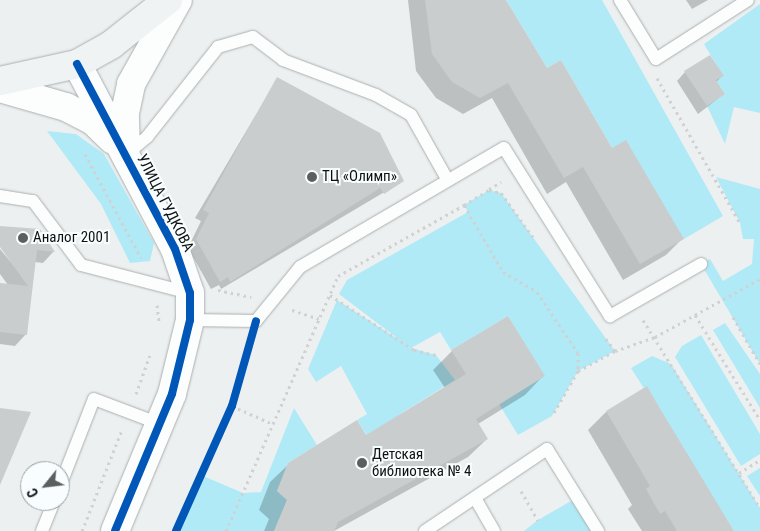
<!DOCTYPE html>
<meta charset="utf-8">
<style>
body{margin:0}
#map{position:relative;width:760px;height:531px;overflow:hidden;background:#ecf0f0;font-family:"Roboto Condensed",sans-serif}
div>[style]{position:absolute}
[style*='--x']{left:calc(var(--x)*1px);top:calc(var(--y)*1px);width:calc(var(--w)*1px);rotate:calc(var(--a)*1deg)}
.green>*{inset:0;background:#b1eaf7}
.shadow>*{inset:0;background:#0003}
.building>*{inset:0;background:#cacdce}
.path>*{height:3px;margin-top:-1.5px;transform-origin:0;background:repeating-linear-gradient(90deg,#d1d1d1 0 2.5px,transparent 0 6.5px)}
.roads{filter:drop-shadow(0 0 1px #acafaf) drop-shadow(0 0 1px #acafaf)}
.service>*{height:12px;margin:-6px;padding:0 6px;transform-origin:6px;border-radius:6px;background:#fcfdfd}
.tertiary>*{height:28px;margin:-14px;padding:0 14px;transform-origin:14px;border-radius:14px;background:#fcfdfd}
.secondary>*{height:28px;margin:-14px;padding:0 14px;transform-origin:14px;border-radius:14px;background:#eff3f4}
.cycleway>*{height:8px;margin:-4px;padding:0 4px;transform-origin:4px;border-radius:4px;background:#0057b8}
.dots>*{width:14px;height:14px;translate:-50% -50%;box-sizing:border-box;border:2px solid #f8feff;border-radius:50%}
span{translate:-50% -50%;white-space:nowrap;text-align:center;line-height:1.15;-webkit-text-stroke:4px #f8feff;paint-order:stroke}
.poi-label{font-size:15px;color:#0e1111}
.left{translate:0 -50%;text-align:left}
.street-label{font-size:15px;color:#0e1111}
.north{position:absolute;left:20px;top:461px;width:50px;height:50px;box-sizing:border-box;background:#f8feff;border:1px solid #9a9fa0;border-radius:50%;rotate:241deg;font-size:14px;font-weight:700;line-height:20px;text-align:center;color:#0e1111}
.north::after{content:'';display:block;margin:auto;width:18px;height:22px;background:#5c5f5f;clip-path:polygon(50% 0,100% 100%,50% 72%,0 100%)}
</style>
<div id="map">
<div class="green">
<div style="clip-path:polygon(506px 0,602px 0,723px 216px,684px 239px,612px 148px,561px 60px,547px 68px)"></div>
<div style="clip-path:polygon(760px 4px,760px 113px,734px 107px,725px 144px,707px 106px,725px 94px,716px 80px,723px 76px,704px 44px)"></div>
<div style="clip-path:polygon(47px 131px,76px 134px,104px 154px,154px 243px,150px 261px,130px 263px,101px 204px)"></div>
<div style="clip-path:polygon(716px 177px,760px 189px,760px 364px,701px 264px,710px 259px,723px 281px,752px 264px,754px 239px,743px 239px,740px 223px)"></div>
<div style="clip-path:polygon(489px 190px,501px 193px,615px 351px,578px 371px,552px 416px,518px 435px,499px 404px,544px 376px,508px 316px,451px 350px,440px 332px,411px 348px,436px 355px,455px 380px,400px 414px,376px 450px,357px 420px,367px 414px,341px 366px,316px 382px,308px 369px,337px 300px,401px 341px,339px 294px,347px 280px,468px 212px,464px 205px)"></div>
<div style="clip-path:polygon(725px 323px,760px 374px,760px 408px,713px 330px)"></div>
<div style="clip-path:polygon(701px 335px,760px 434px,760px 454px,741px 466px,675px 357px,682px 346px)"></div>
<div style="clip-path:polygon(652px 356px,671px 364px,760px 508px,760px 531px,734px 531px,631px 368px)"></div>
<div style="clip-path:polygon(294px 408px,317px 445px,288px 463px,277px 491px,287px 500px,274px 531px,177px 531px,201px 475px,243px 493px,261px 492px)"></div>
<div style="clip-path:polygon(760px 468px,760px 496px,747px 476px)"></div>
<div style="clip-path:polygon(578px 497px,598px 531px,524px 531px,538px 520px)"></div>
</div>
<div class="shadow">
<div style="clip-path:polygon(408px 0,504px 0,547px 70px,682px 239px,666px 255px,623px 280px,566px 182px,547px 194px,492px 98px,463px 114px,436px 98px,416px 71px)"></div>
<div style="clip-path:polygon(686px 0,708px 0,692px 9px)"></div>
<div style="clip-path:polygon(685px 72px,722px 76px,716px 82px,724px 94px,698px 114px,677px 81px)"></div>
<div style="clip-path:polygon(277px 79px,403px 181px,221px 289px,219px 285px,211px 289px,188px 248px,201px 221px,195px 218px)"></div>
<div style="clip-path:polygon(0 227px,54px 251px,43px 263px,35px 262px,26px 334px,15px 346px,0 344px,0 284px,8px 285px,0 274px,0 249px,28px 283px,0 244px)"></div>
<div style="clip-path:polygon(507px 317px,543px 376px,525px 395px,478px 424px,487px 439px,468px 457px,334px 531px,264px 531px,269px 519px,259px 510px,270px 482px,289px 464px,366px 437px,445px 388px,433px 370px,452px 351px)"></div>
<div style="clip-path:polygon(647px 388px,733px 531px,642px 531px,628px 509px,632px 505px,588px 430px,606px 412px)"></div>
</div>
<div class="building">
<div style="clip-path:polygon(425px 0,506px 0,547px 68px,561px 60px,612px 148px,626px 140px,684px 239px,640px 264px,583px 167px,564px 178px,508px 83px,480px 98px,452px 82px,432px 54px)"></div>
<div style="clip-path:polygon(710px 55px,724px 76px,716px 80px,725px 94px,707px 106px,684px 71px)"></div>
<div style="clip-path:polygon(277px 77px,380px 133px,404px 181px,384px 194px,380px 188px,230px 282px,228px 277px,220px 282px,196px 239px,209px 213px,203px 210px)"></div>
<div style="clip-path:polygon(0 226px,40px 229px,55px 252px,37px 250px,27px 335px,0 332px,0 283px,28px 286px,0 247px)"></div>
<div style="clip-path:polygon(508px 316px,545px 376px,476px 419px,488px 439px,338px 522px,334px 531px,274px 531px,287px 500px,277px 491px,288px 463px,357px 420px,366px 435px,466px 374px,451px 350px)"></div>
<div style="clip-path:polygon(647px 386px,659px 407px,734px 531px,677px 531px,665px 511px,660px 514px,646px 489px,650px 486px,606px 411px)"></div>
<div style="clip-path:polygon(0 408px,31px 412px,0 485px)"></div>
</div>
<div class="path">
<div style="--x:657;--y:78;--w:167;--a:60.2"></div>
<div style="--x:85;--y:154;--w:118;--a:61.7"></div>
<div style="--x:489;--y:189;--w:14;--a:-30"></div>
<div style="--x:464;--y:205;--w:29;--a:-31"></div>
<div style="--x:489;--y:190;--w:12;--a:14"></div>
<div style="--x:501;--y:193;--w:58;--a:54.1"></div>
<div style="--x:218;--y:290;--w:34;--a:12"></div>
<div style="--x:330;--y:295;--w:100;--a:33.2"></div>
<div style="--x:414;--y:350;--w:23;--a:13"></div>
<div style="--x:157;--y:305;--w:16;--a:83"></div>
<div style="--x:292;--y:310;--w:28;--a:18"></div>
<div style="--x:695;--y:315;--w:123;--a:58.2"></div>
<div style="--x:733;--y:317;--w:54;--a:60.1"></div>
<div style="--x:643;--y:320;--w:221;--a:58.1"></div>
<div style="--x:615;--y:351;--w:42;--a:-19.3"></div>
<div style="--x:655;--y:337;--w:120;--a:-28.9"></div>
<div style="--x:578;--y:371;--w:42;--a:-28.4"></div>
<div style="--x:615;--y:351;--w:19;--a:-126"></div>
<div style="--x:136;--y:394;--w:41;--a:-70.3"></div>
<div style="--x:232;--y:406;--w:45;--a:23.7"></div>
<div style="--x:739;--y:473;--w:25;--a:-32"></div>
<div style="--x:521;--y:491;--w:34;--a:60"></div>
<div style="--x:82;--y:531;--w:109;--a:-68.4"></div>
<div style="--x:226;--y:531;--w:279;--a:-66.3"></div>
<div style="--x:338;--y:276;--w:145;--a:-29.4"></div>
<div style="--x:464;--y:205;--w:78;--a:59.8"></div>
<div style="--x:503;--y:272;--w:39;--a:30"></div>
<div style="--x:537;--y:292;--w:73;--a:56.1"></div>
<div style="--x:578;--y:353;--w:18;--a:90"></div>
<div style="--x:578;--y:371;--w:52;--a:120"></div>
</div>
<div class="roads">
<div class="service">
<div style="--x:620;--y:0;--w:69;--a:58.6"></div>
<div style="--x:656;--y:59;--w:109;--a:-32.7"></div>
<div style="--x:128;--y:153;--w:25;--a:-40"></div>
<div style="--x:147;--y:137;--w:115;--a:-51.7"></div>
<div style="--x:218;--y:47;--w:36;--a:-16"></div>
<div style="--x:253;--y:37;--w:38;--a:37"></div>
<div style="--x:283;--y:60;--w:99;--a:20.6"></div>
<div style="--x:376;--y:95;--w:40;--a:29.7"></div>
<div style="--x:411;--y:115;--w:73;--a:60.6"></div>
<div style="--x:0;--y:196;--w:33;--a:9"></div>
<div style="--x:33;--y:201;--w:80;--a:53.1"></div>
<div style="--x:81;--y:265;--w:112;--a:14.5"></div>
<div style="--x:190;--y:320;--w:66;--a:0.9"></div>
<div style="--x:256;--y:321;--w:70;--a:-50.8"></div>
<div style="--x:300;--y:267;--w:236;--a:-30.3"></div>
<div style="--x:504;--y:148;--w:199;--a:57.8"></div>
<div style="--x:610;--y:316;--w:105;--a:-29.7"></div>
<div style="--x:60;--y:486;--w:93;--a:-68.7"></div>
<div style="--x:94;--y:399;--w:71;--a:20.7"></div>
<div style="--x:475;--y:498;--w:38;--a:60"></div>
<div style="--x:42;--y:531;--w:32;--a:-68"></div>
<div style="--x:425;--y:531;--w:147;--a:-33.9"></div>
<div style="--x:547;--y:449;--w:97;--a:58.1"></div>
</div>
<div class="tertiary">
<div style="--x:77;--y:64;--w:209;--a:62.1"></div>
<div style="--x:175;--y:249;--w:46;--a:71.2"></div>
<div style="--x:190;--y:293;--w:27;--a:90"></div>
<div style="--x:190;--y:320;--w:76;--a:103.7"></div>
<div style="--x:172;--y:394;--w:148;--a:112.6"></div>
<div style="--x:0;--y:88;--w:69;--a:16.1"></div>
<div style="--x:66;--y:107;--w:29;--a:27"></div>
<div style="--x:92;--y:120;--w:28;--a:44"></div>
<div style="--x:126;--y:148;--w:35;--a:-92"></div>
<div style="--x:125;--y:113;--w:30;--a:-78"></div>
<div style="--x:131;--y:84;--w:96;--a:-60.8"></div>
</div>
<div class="secondary">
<div style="--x:0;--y:81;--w:79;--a:-12.4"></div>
<div style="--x:77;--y:64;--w:39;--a:-29"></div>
<div style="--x:111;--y:45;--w:73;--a:-38.3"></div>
</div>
</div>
<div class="cycleway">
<div style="--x:77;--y:64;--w:209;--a:62.1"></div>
<div style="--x:175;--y:249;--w:46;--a:71.2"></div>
<div style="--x:190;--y:293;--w:27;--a:90"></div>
<div style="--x:190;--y:320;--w:76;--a:103.7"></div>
<div style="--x:172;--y:394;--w:148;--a:112.6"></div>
<div style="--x:176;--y:531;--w:137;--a:-65.9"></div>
<div style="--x:232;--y:406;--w:88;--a:-74.2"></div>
</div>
<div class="dots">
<div style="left:312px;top:177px;background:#5c5f5f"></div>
<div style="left:23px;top:238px;background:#5c5f5f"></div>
<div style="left:362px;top:463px;background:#5c5f5f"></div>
</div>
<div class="poi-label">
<span class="left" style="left:322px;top:177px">ТЦ «Олимп»</span>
<span class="left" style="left:33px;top:238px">Аналог 2001</span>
<span class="left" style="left:372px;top:463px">Детская<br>библиотека № 4</span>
</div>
<div class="street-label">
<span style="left:165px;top:203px;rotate:63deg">УЛИЦА ГУДКОВА</span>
</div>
<div class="north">С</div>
</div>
